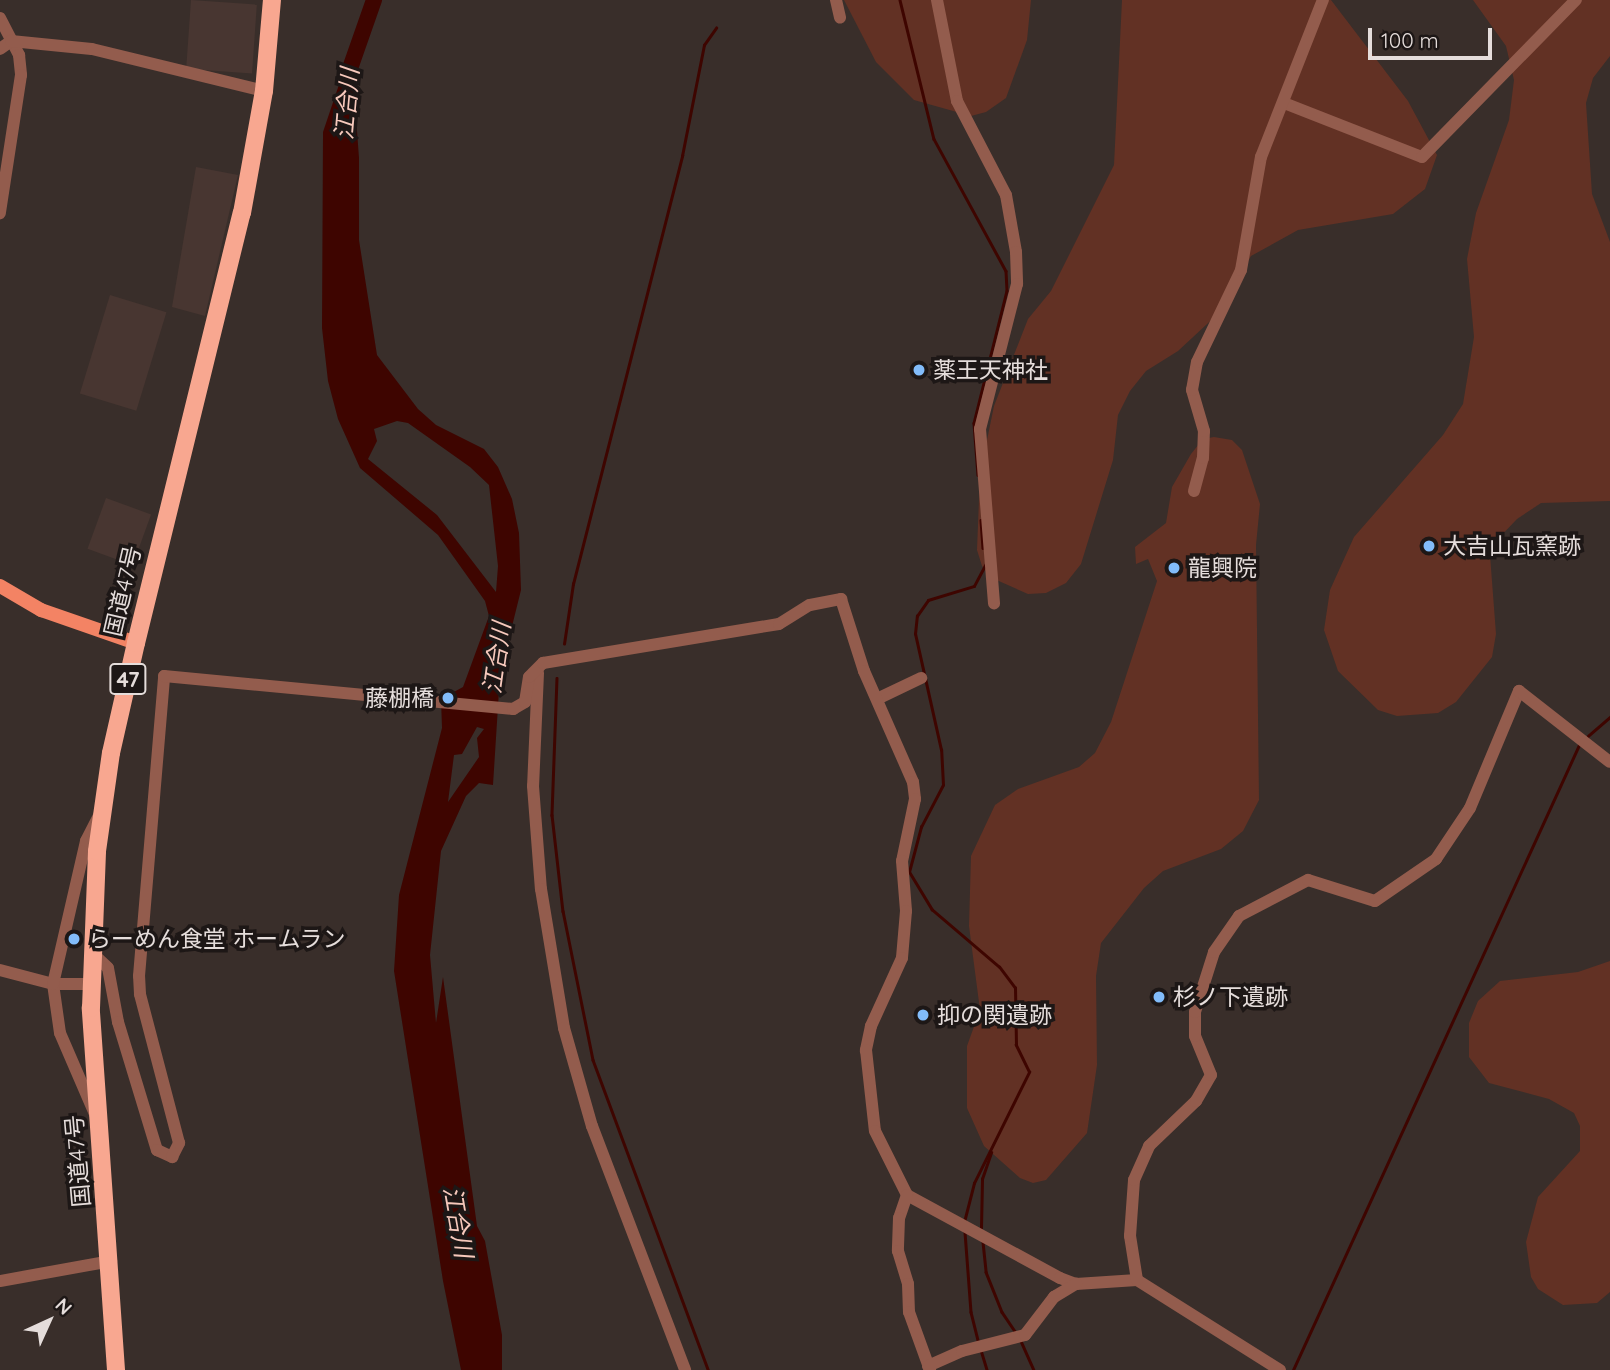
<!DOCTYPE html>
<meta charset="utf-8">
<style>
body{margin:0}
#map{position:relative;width:1610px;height:1370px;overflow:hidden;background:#392e2a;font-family:Quicksand,"Noto Sans JP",sans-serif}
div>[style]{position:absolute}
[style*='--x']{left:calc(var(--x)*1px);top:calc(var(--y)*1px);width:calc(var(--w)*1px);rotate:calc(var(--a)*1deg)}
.built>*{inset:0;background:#483631;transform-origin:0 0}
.green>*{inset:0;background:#623124}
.water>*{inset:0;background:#3e0500}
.stream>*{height:2.5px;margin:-1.25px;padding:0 1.25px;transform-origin:1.25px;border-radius:1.25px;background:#3e0500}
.river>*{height:16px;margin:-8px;padding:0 8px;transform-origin:8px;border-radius:8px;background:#3e0500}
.minor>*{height:12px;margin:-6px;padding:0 6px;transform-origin:6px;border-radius:6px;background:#935c4d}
.major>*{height:14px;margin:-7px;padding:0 7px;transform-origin:7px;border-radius:7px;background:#f38364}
.highway>*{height:18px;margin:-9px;padding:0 9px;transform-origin:9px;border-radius:9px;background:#f8a790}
.dots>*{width:19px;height:19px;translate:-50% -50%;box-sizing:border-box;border:4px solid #1d1716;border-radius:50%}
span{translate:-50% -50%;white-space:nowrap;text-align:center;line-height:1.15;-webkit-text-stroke:7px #1d1716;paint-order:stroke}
.shield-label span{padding:2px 5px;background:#1d1716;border:2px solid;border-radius:5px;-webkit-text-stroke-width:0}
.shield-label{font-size:21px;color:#e5dddb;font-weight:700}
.poi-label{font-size:23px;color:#e5dddb}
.left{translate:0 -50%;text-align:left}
.right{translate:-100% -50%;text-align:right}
.street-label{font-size:23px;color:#e5dddb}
.water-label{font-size:24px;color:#f7c9bc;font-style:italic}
.north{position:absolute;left:14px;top:1286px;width:70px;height:70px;-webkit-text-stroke:5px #1d1716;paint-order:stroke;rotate:45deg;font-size:19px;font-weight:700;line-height:28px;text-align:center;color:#e5dddb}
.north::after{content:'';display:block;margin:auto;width:24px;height:32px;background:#e5dddb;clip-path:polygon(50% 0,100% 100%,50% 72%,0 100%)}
.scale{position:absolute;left:1368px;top:28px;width:124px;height:32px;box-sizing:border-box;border:4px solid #e5dddb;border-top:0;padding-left:9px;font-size:21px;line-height:24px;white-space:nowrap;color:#e5dddb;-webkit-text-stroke:5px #1d1716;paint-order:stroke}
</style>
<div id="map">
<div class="built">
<div style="left:191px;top:0;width:66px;height:69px;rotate:4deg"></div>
<div style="clip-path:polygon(196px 167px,238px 175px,205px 316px,172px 307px)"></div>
<div style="left:110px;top:295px;width:59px;height:103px;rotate:17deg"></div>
<div style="left:106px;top:498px;width:48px;height:54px;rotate:20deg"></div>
</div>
<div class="green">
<div style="clip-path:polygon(844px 0,1031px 0,1027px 40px,1006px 98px,986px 112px,971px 116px,914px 100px,876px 62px)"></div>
<div style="clip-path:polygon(1122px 0,1331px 0,1408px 101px,1437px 155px,1425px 189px,1393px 214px,1298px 230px,1251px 256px,1220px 312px,1178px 351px,1146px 371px,1130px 391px,1118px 415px,1113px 460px,1081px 564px,1066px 583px,1046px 593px,1028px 594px,992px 578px,982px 566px,977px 550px,980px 474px,994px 406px,1028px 319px,1051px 291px,1114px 165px)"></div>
<div style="clip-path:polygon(1473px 0,1610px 0,1610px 56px,1593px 78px,1586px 103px,1592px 194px,1610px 242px,1610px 501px,1541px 503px,1517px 519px,1497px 540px,1490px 555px,1496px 634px,1492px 657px,1456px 702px,1438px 713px,1397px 716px,1378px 710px,1338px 671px,1324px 630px,1330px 590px,1354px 537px,1443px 435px,1463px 404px,1474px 337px,1467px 259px,1476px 213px,1509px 120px,1514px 80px,1506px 46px)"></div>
<div style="clip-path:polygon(1214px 437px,1232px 440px,1242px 450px,1260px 504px,1256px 545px,1259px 800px,1243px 831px,1221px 849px,1163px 871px,1144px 888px,1101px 943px,1096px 976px,1097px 1065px,1087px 1133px,1046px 1180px,1033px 1183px,1020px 1178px,984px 1146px,967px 1108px,967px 1046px,980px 1010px,969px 926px,971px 856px,995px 805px,1018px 789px,1079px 767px,1095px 753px,1111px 722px,1157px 581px,1148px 559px,1136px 564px,1135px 547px,1166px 523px,1172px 487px,1191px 454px,1203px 439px)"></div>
<div style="clip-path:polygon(1610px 961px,1610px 1292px,1597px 1303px,1563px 1305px,1538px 1289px,1531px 1277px,1526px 1242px,1538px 1197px,1580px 1151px,1580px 1126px,1574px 1113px,1549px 1099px,1489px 1083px,1469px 1057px,1469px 1023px,1478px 1001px,1500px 981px,1578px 972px)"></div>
</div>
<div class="water">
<div style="clip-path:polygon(evenodd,351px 49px,359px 158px,359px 240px,377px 355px,418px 409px,436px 425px,484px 449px,498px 467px,512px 499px,519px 533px,521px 590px,500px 675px,493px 785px,479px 783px,466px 796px,441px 851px,430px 955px,436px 1023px,443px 977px,477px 1226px,485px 1241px,502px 1335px,502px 1370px,461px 1370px,443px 1281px,394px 971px,399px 895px,442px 728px,441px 699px,463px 687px,489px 616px,485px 601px,438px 535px,360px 468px,338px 419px,328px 381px,322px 328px,323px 132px,351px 49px,397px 421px,408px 423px,470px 467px,489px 485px,498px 566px,496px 592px,437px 515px,368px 459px,377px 441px,374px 429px,397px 421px,351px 49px,477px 727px,484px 729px,477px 738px,479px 757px,448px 802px,454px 755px,462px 754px,477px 727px)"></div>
</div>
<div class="stream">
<div style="--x:900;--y:0;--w:143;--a:76.3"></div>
<div style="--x:934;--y:139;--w:150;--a:61.4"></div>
<div style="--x:1006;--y:271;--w:20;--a:87"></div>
<div style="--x:1007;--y:291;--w:136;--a:104"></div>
<div style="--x:974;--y:423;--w:52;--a:85.6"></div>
<div style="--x:981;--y:520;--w:28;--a:86"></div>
<div style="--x:564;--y:644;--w:61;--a:-81.5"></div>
<div style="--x:573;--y:584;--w:442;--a:-75.7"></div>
<div style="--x:682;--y:156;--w:113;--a:-78.8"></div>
<div style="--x:704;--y:45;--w:21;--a:-55"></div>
<div style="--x:557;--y:678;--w:137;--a:92.1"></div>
<div style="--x:552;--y:815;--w:97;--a:83.5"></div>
<div style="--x:563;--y:911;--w:152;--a:78.6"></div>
<div style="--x:593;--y:1060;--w:331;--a:69.6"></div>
<div style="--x:1588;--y:736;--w:29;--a:-41"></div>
<div style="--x:964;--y:1222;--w:40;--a:-75.6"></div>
<div style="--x:974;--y:1183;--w:124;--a:-63.6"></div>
<div style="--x:1029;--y:1072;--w:30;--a:-116"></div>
<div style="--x:1016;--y:1045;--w:57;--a:-91"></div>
<div style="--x:1015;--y:988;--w:26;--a:-127"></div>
<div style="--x:999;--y:967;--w:88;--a:-139.6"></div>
<div style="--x:932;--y:910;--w:44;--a:-121.2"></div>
<div style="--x:909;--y:872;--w:47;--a:-75.1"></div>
<div style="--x:921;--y:827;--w:47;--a:-62.4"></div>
<div style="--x:943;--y:785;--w:35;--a:-93"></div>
<div style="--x:941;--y:750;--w:119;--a:-102.6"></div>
<div style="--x:915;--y:634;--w:18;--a:-84"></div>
<div style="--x:917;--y:616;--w:19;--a:-55"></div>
<div style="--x:928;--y:600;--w:48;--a:-16.9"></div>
<div style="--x:974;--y:586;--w:24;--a:-62"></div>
<div style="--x:981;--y:1228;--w:49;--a:-88.8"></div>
<div style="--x:982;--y:1179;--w:28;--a:-71"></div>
<div style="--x:965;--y:1232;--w:80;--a:85.7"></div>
<div style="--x:971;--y:1312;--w:32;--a:76"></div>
<div style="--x:983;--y:1242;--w:30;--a:84"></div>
<div style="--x:986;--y:1272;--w:43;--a:68.2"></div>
<div style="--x:1002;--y:1312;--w:25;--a:56"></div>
<div style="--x:1021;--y:1341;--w:32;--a:66"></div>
<div style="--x:981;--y:1350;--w:21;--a:73"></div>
<div style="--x:1293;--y:1370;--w:687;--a:-65.41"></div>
</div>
<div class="river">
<div style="--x:347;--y:77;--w:82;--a:-70.7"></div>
</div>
<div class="minor">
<div style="--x:836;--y:0;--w:18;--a:77"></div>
<div style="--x:937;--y:0;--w:103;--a:78.8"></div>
<div style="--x:957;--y:101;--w:106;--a:62.5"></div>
<div style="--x:1006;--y:195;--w:58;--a:80"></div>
<div style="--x:1016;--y:252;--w:32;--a:88"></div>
<div style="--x:1017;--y:284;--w:150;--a:104.3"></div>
<div style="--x:980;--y:429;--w:175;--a:85.4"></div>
<div style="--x:0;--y:18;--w:42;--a:62.8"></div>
<div style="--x:19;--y:55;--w:20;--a:84"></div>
<div style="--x:21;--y:75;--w:140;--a:98.7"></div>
<div style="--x:0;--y:49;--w:14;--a:-36"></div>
<div style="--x:11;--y:41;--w:81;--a:5.6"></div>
<div style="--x:92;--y:49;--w:177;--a:13.7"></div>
<div style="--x:1284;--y:103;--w:148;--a:21.4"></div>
<div style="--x:1422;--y:157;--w:220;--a:-45.6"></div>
<div style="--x:1194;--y:491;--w:34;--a:-75"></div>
<div style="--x:1203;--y:458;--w:27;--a:-88"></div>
<div style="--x:1204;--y:431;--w:43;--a:-106.3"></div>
<div style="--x:1192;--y:390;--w:28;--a:-80"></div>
<div style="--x:1197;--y:362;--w:102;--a:-64.4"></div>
<div style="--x:1241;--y:270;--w:115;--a:-80"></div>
<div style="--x:1261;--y:157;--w:169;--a:-68.5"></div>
<div style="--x:538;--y:673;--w:113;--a:92.5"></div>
<div style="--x:533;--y:786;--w:103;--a:85.6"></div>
<div style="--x:541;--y:889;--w:141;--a:80.6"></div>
<div style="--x:564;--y:1028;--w:102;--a:74.1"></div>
<div style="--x:592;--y:1126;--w:261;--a:69.1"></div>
<div style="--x:877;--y:699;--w:49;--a:-25.5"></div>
<div style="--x:91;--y:952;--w:23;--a:43"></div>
<div style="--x:108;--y:968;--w:55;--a:79.5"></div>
<div style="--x:118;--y:1022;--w:134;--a:73.1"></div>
<div style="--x:157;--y:1150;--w:17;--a:25"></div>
<div style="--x:172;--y:1157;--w:16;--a:-63"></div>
<div style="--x:179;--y:1143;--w:154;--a:-104.7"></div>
<div style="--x:140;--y:994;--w:18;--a:-93"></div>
<div style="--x:139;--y:976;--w:301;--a:-85.2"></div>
<div style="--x:164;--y:676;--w:351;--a:5.4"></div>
<div style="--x:513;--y:709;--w:14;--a:-30"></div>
<div style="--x:525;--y:702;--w:25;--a:-81"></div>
<div style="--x:529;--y:677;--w:20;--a:-45"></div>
<div style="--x:543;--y:663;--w:239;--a:-9.4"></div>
<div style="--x:779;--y:624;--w:36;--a:-32"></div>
<div style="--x:810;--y:605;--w:32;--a:-11"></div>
<div style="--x:841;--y:599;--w:76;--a:72.3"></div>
<div style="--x:864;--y:671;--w:121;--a:66.2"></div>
<div style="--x:913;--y:782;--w:17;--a:83"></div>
<div style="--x:915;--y:799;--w:63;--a:101.8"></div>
<div style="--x:902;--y:861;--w:50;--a:85.4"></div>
<div style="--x:906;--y:911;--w:47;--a:94.9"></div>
<div style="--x:902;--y:958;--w:75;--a:114.5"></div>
<div style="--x:871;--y:1026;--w:25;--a:102"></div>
<div style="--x:866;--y:1050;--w:81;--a:83.7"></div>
<div style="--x:875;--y:1131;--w:72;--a:63.4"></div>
<div style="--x:907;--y:1195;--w:174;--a:28.5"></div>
<div style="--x:1060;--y:1278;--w:17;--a:21"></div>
<div style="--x:1076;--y:1284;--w:61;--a:-3.8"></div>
<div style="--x:1137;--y:1280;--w:169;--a:32.2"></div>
<div style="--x:0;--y:970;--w:55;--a:14.8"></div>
<div style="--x:53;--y:984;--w:38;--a:0"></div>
<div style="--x:95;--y:1114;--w:88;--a:-113.4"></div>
<div style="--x:60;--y:1033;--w:49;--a:-98.1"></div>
<div style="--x:53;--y:984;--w:147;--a:-77"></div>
<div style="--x:86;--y:841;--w:29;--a:-63"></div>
<div style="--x:907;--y:1195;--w:24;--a:109"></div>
<div style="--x:899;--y:1218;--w:33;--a:92"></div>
<div style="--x:898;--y:1251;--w:34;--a:73"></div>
<div style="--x:908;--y:1284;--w:28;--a:88"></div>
<div style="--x:909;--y:1312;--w:62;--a:70.1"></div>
<div style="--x:1137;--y:1280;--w:45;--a:-99"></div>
<div style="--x:1130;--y:1236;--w:56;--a:-85.9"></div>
<div style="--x:1134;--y:1180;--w:37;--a:-66"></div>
<div style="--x:1149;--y:1146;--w:65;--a:-43.8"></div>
<div style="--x:1196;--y:1101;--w:30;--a:-60"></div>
<div style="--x:1211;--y:1075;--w:42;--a:-112.3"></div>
<div style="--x:1195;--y:1036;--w:24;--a:-90"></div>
<div style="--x:1195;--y:1012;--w:63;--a:-72.4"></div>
<div style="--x:1214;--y:952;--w:44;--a:-55.2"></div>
<div style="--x:1239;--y:916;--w:78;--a:-27.6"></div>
<div style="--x:1308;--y:880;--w:70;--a:17.4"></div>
<div style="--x:1375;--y:901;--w:74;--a:-34.5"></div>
<div style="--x:1436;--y:859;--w:61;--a:-56.3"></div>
<div style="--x:1470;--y:808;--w:127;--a:-67.3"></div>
<div style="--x:1519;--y:691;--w:115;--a:38"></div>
<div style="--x:0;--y:1281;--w:113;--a:-10.2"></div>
<div style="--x:928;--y:1366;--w:37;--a:-24"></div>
<div style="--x:962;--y:1351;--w:65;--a:-14.3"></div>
<div style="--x:1025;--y:1335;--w:48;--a:-52.7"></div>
<div style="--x:1054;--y:1297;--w:26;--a:-31"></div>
</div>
<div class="major">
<div style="--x:0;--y:586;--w:48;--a:30.3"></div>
<div style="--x:41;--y:610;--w:101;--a:19.2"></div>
</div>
<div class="highway">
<div style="--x:116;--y:1370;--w:363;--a:-94"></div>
<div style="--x:91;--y:1008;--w:157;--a:-87.8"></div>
<div style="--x:97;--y:851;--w:99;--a:-81.9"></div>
<div style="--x:111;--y:753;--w:113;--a:-77.2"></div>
<div style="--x:136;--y:643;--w:443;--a:-76.2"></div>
<div style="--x:242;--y:213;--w:124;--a:-79.8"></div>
<div style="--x:264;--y:91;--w:91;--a:-85"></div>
</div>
<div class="dots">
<div style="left:919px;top:370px;background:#82bcfa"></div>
<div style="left:1429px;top:546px;background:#82bcfa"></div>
<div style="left:1174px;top:568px;background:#82bcfa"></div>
<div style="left:448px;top:698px;background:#82bcfa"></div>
<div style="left:74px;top:939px;background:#82bcfa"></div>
<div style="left:1159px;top:997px;background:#82bcfa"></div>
<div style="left:923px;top:1015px;background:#82bcfa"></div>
</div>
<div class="shield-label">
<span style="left:128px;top:679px">47</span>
</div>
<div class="poi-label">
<span class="left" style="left:933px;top:370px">薬王天神社</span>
<span class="left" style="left:1443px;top:546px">大吉山瓦窯跡</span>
<span class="left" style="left:1188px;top:568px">龍興院</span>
<span class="right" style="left:434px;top:698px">藤棚橋</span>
<span class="left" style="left:88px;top:939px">らーめん食堂 ホームラン</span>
<span class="left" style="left:1173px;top:997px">杉ノ下遺跡</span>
<span class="left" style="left:937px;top:1015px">抑の関遺跡</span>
</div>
<div class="street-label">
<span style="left:123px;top:591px;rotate:-77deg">国道47号</span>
<span style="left:78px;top:1161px;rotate:-95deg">国道47号</span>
</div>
<div class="water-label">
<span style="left:347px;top:104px;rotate:-85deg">江合川</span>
<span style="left:497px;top:658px;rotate:-82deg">江合川</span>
<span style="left:458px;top:1222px;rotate:80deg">江合川</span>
</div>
<div class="north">N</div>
<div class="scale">100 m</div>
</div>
